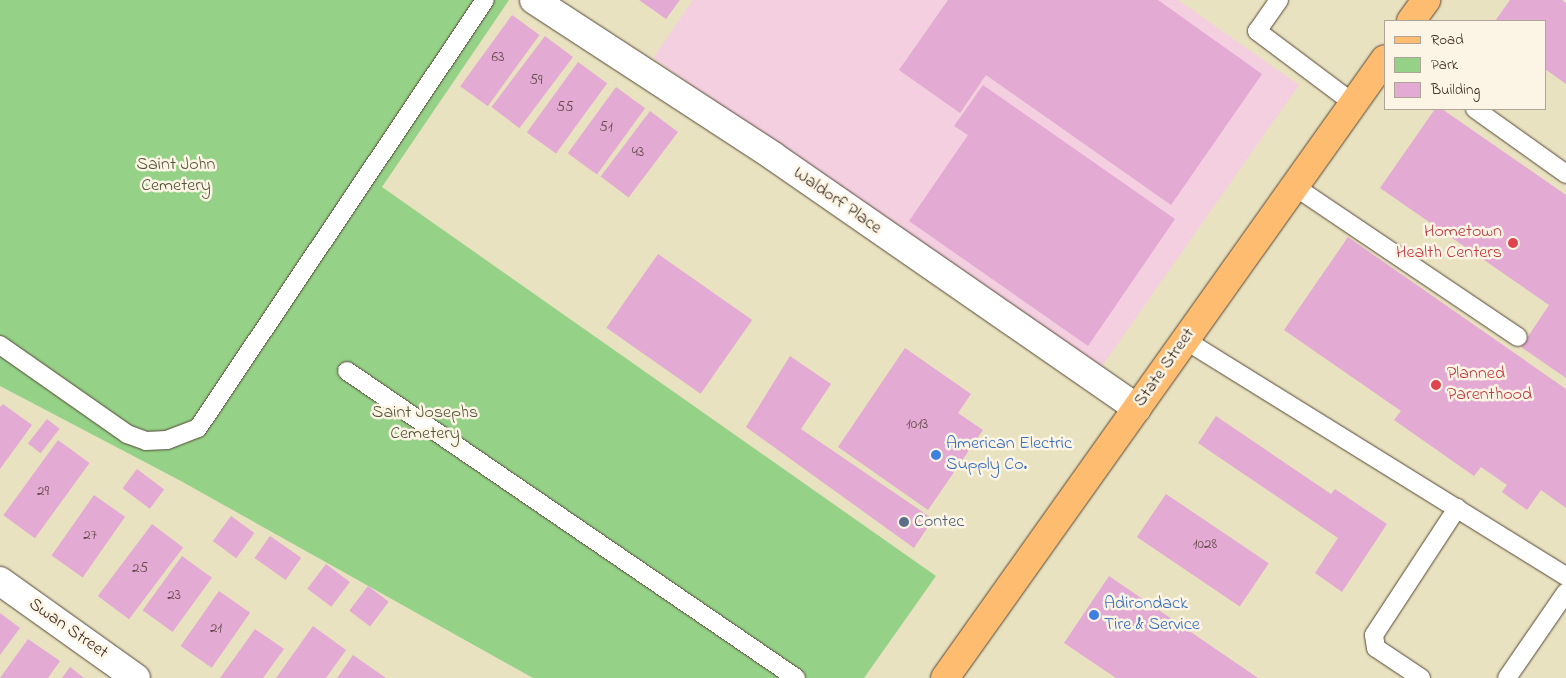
<!DOCTYPE html>
<style>
body{margin:0}
#map{position:relative;width:1566px;height:678px;overflow:hidden;background:#e9e2c0;font-family:"Indie Flower",sans-serif}
div>[style]{position:absolute}
[style*='--x']{left:calc(var(--x)*1px);top:calc(var(--y)*1px);width:calc(var(--w)*1px);rotate:calc(var(--a)*1deg)}
.built>*{inset:0;background:#f3cfdf}
.green>*{inset:0;background:#95d288}
.building>*{inset:0;background:#e3aad3;transform-origin:0 0}
.roads{filter:drop-shadow(0 0 1px #554636) drop-shadow(0 0 1px #554636)}
.service>*{height:18px;margin:-9px;padding:0 9px;transform-origin:9px;border-radius:9px;background:#fff}
.minor>*{height:28px;margin:-14px;padding:0 14px;transform-origin:14px;border-radius:14px;background:#fff}
.primary>*{height:28px;margin:-14px;padding:0 14px;transform-origin:14px;border-radius:14px;background:#fdbc6f}
.dots>*{width:14px;height:14px;translate:-50% -50%;box-sizing:border-box;border:2px solid #fcf5e5;border-radius:50%}
span{translate:-50% -50%;white-space:nowrap;text-align:center;line-height:1.15;-webkit-text-stroke:5px #fcf5e5;paint-order:stroke}
.number-label{font-size:15px;color:#654a4b}
.number-label span{-webkit-text-stroke-width:0}
.park-label{font-size:18px;color:#525438}
.street-label{font-size:18px;color:#3b2a1e}
.health-label{font-size:18px;color:#be3a42}
.right{translate:-100% -50%;text-align:right}
.left{translate:0 -50%;text-align:left}
.shop-label{font-size:18px;color:#366cbe}
.service-label{font-size:18px;color:#4e5e75}
.legend{position:absolute;left:1384px;top:20px;width:162px;height:90px;box-sizing:border-box;background:#fcf5e5;border:1px solid #afa495;margin:0;padding:6px 9px;list-style:none;font-size:15px;color:#3b2a1e}
.legend li{display:flex;align-items:center;gap:10px;height:25px}
.legend b{width:25px;border:1px solid #afa495}
</style>
<div id="map">
<div class="built">
<div style="clip-path:polygon(693px 0,1178px 0,1299px 85px,1098px 372px,653px 58px)"></div>
</div>
<div class="green">
<div style="clip-path:polygon(0 0,509px 0,382px 187px,936px 576px,864px 678px,533px 678px,179px 480px,0 386px)"></div>
</div>
<div class="building">
<div style="clip-path:polygon(639px 0,680px 0,666px 19px)"></div>
<div style="clip-path:polygon(948px 0,1158px 0,1262px 74px,1171px 205px,986px 75px,960px 113px,899px 70px)"></div>
<div style="clip-path:polygon(1510px 0,1562px 0,1566px 3px,1566px 84px,1545px 69px,1545px 21px,1495px 21px)"></div>
<div style="left:512px;top:15px;width:34px;height:88px;rotate:36deg"></div>
<div style="left:545px;top:36px;width:35px;height:89px;rotate:37deg"></div>
<div style="left:578px;top:62px;width:36px;height:87px;rotate:36deg"></div>
<div style="clip-path:polygon(983px 85px,1175px 219px,1088px 346px,909px 221px,968px 135px,954px 126px)"></div>
<div style="left:616px;top:87px;width:36px;height:82px;rotate:36deg"></div>
<div style="clip-path:polygon(1435px 109px,1442px 109px,1566px 195px,1566px 378px,1521px 347px,1549px 305px,1380px 188px)"></div>
<div style="left:650px;top:111px;width:35px;height:82px;rotate:37deg"></div>
<div style="clip-path:polygon(1348px 237px,1566px 389px,1566px 508px,1541px 490px,1527px 510px,1502px 492px,1507px 485px,1481px 467px,1474px 476px,1394px 420px,1401px 411px,1284px 330px)"></div>
<div style="left:658px;top:254px;width:115px;height:90px;rotate:35deg"></div>
<div style="clip-path:polygon(905px 348px,971px 394px,958px 413px,983px 430px,928px 510px,838px 447px)"></div>
<div style="clip-path:polygon(790px 356px,831px 384px,801px 429px,933px 519px,914px 548px,746px 427px)"></div>
<div style="clip-path:polygon(3px 404px,32px 425px,0 469px,0 407px)"></div>
<div style="clip-path:polygon(1216px 416px,1331px 494px,1335px 489px,1387px 524px,1342px 592px,1315px 573px,1338px 538px,1198px 443px)"></div>
<div style="left:47px;top:419px;width:16px;height:31px;rotate:38deg"></div>
<div style="left:58px;top:440px;width:39px;height:93px;rotate:36deg"></div>
<div style="left:137px;top:469px;width:34px;height:24px;rotate:37deg"></div>
<div style="left:1166px;top:494px;width:124px;height:52px;rotate:34deg"></div>
<div style="left:94px;top:495px;width:38px;height:74px;rotate:35deg"></div>
<div style="left:231px;top:516px;width:29px;height:31px;rotate:36deg"></div>
<div style="left:152px;top:524px;width:39px;height:90px;rotate:37deg"></div>
<div style="left:270px;top:536px;width:38px;height:27px;rotate:35deg"></div>
<div style="left:182px;top:556px;width:37px;height:67px;rotate:36deg"></div>
<div style="left:326px;top:564px;width:30px;height:31px;rotate:37deg"></div>
<div style="clip-path:polygon(1109px 576px,1258px 678px,1116px 678px,1064px 643px)"></div>
<div style="left:368px;top:586px;width:26px;height:31px;rotate:37deg"></div>
<div style="left:219px;top:591px;width:38px;height:67px;rotate:35deg"></div>
<div style="clip-path:polygon(0 613px,20px 628px,0 655px)"></div>
<div style="clip-path:polygon(313px 626px,346px 650px,326px 678px,276px 678px)"></div>
<div style="clip-path:polygon(255px 629px,284px 649px,263px 678px,220px 678px)"></div>
<div style="clip-path:polygon(28px 639px,60px 661px,48px 678px,0 678px)"></div>
<div style="clip-path:polygon(353px 655px,386px 678px,337px 678px)"></div>
<div style="clip-path:polygon(70px 667px,84px 678px,62px 678px)"></div>
</div>
<div class="roads">
<div class="service">
<div style="--x:1279;--y:0;--w:38;--a:125"></div>
<div style="--x:1257;--y:31;--w:120;--a:36.9"></div>
<div style="--x:1475;--y:109;--w:112;--a:35.5"></div>
<div style="--x:1294;--y:186;--w:270;--a:34"></div>
<div style="--x:1185;--y:340;--w:448;--a:31.8"></div>
<div style="--x:0;--y:345;--w:155;--a:35"></div>
<div style="--x:127;--y:434;--w:20;--a:20"></div>
<div style="--x:146;--y:441;--w:21;--a:-3"></div>
<div style="--x:167;--y:440;--w:33;--a:-21"></div>
<div style="--x:198;--y:428;--w:515;--a:-56.16"></div>
<div style="--x:347;--y:371;--w:544;--a:34.36"></div>
<div style="--x:1421;--y:678;--w:54;--a:-146.3"></div>
<div style="--x:1376;--y:648;--w:13;--a:-99"></div>
<div style="--x:1374;--y:635;--w:152;--a:-56.8"></div>
<div style="--x:1507;--y:678;--w:104;--a:-55.5"></div>
</div>
<div class="minor">
<div style="--x:534;--y:0;--w:285;--a:33.1"></div>
<div style="--x:773;--y:156;--w:443;--a:34.7"></div>
<div style="--x:0;--y:581;--w:167;--a:35.5"></div>
</div>
<div class="primary">
<div style="--x:1411;--y:21;--w:26;--a:-54"></div>
<div style="--x:945;--y:678;--w:759;--a:-54.59"></div>
</div>
</div>
<div class="dots">
<div style="left:1513px;top:243px;background:#e0444e"></div>
<div style="left:1436px;top:385px;background:#e0444e"></div>
<div style="left:936px;top:455px;background:#3f7fe0"></div>
<div style="left:904px;top:522px;background:#5c6f8a"></div>
<div style="left:1094px;top:615px;background:#3f7fe0"></div>
</div>
<div class="number-label">
<span style="left:498px;top:58px">63</span>
<span style="left:536px;top:81px">59</span>
<span style="left:565px;top:108px">55</span>
<span style="left:606px;top:128px">51</span>
<span style="left:638px;top:153px">43</span>
<span style="left:917px;top:425px">1013</span>
<span style="left:43px;top:492px">29</span>
<span style="left:90px;top:536px">27</span>
<span style="left:1205px;top:545px">1028</span>
<span style="left:140px;top:569px">25</span>
<span style="left:174px;top:596px">23</span>
<span style="left:216px;top:629px">21</span>
</div>
<div class="park-label">
<span style="left:176px;top:176px">Saint John<br>Cemetery</span>
<span style="left:425px;top:424px">Saint Josephs<br>Cemetery</span>
</div>
<div class="street-label">
<span style="left:837px;top:201px;rotate:35deg">Waldorf Place</span>
<span style="left:1165px;top:368px;rotate:-55deg">State Street</span>
<span style="left:68px;top:629px;rotate:35deg">Swan Street</span>
</div>
<div class="health-label">
<span class="right" style="left:1502px;top:243px">Hometown<br>Health Centers</span>
<span class="left" style="left:1447px;top:385px">Planned<br>Parenthood</span>
</div>
<div class="shop-label">
<span class="left" style="left:946px;top:455px">American Electric<br>Supply Co.</span>
<span class="left" style="left:1104px;top:615px">Adirondack<br>Tire &amp; Service</span>
</div>
<div class="service-label">
<span class="left" style="left:914px;top:522px">Contec</span>
</div>
<ul class="legend">
<li><b style="height:6px;background:#fdbc6f"></b>Road</li>
<li><b style="height:14px;background:#95d288"></b>Park</li>
<li><b style="height:14px;background:#e3aad3"></b>Building</li>
</ul>
</div>
